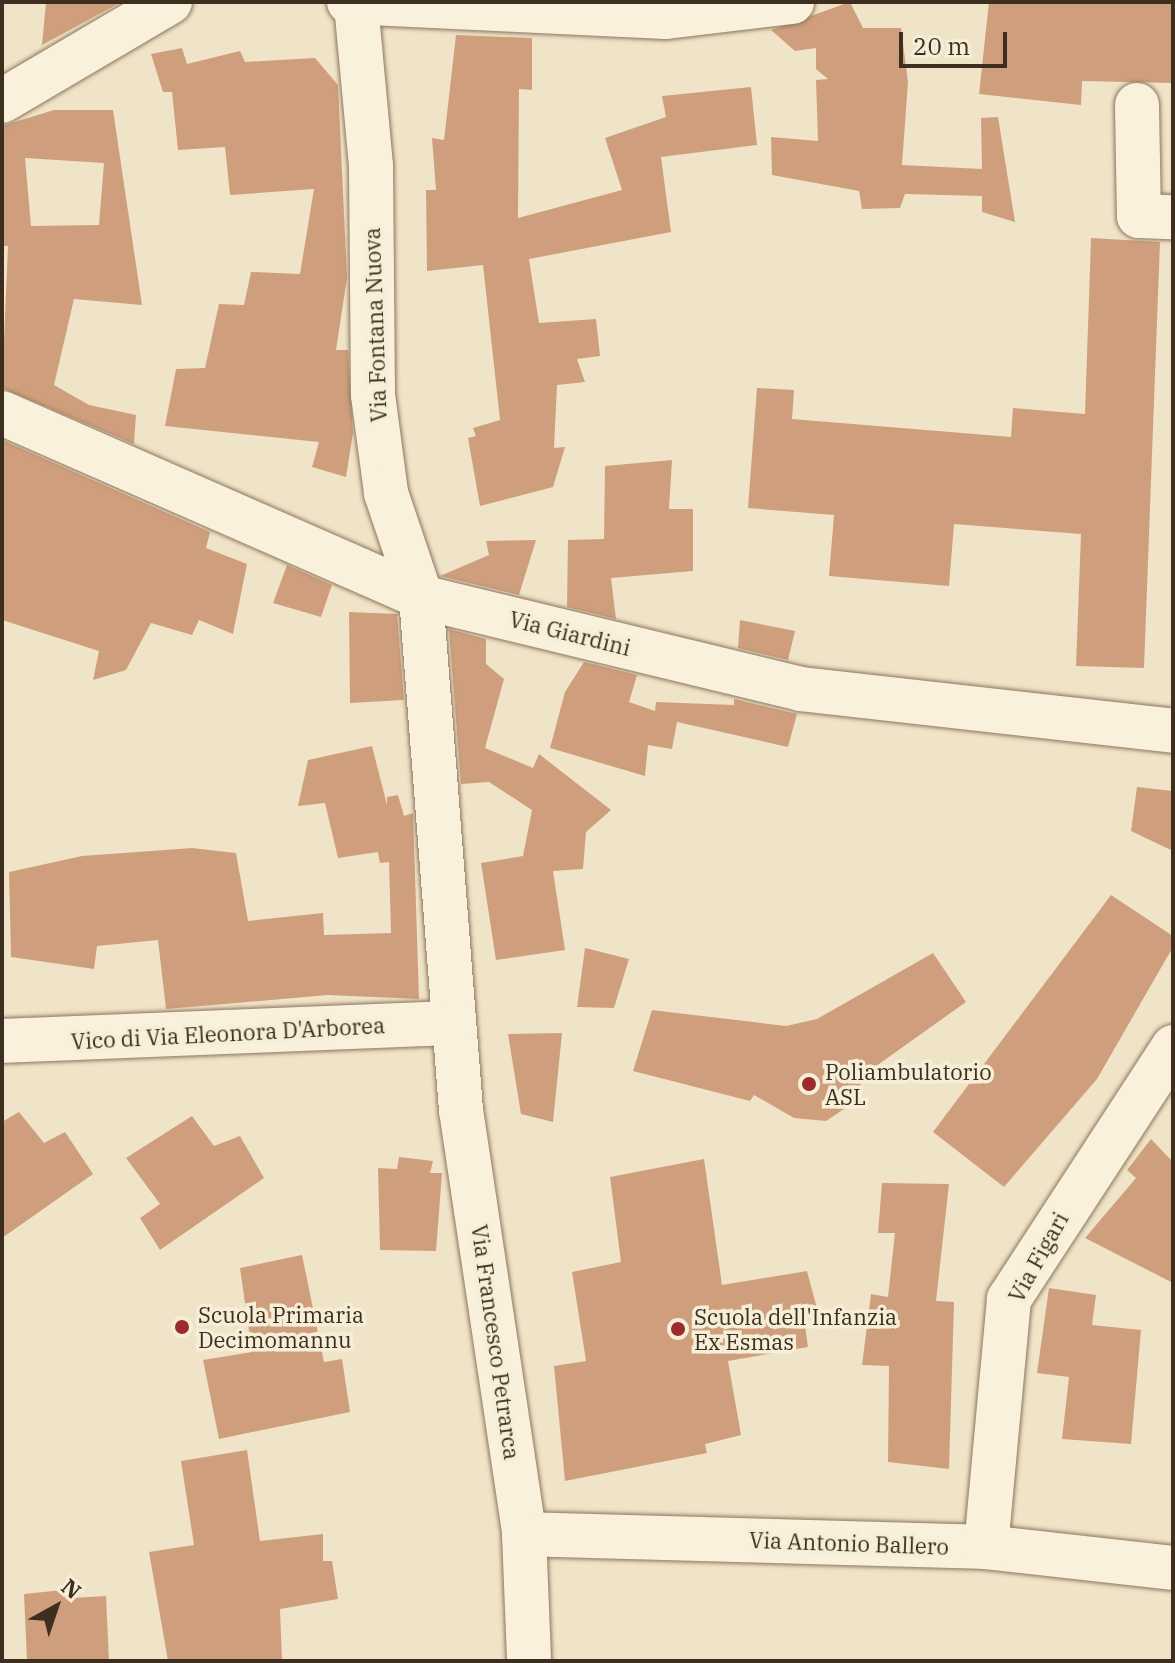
<!DOCTYPE html>
<style>
body{margin:0}
#map{position:relative;width:1175px;height:1663px;overflow:hidden;background:#f0e4c8;font-family:"IBM Plex Serif",serif}
div>[style]{position:absolute}
[style*='--x']{left:calc(var(--x)*1px);top:calc(var(--y)*1px);width:calc(var(--w)*1px);rotate:calc(var(--a)*1deg)}
.building>*{inset:0;background:#cf9f7d}
.roads{filter:drop-shadow(0 0 2px #8d765c) drop-shadow(0 0 2px #8d765c)}
.minor>*{height:44px;margin:-22px;padding:0 22px;transform-origin:22px;border-radius:22px;background:#faf1dc}
.tertiary>*{height:44px;margin:-22px;padding:0 22px;transform-origin:22px;border-radius:22px;background:#faf1dc}
.dots>*{width:22px;height:22px;translate:-50% -50%;box-sizing:border-box;border:4px solid #f7eed8;border-radius:50%}
span{translate:-50% -50%;white-space:nowrap;text-align:center;line-height:1.15;-webkit-text-stroke:7px #f7eed8;paint-order:stroke}
.street-label{font-size:22px;color:#3d2e20}
.poi-label{font-size:22px;color:#3d2e20}
.left{translate:0 -50%;text-align:left}
.frame{position:absolute;inset:0;border:4px solid #3d2e20;pointer-events:none}
.north{position:absolute;left:16px;top:1567px;width:80px;height:80px;-webkit-text-stroke:6px #f7eed8;paint-order:stroke;rotate:40deg;font-size:22px;font-weight:700;line-height:32px;text-align:center;color:#3d2e20}
.north::after{content:'';display:block;margin:auto;width:28px;height:36px;background:#3d2e20;clip-path:polygon(50% 0,100% 100%,50% 72%,0 100%)}
.scale{position:absolute;left:899px;top:32px;width:108px;height:36px;box-sizing:border-box;border:4px solid #3d2e20;border-top:0;padding-left:10px;font-size:24px;line-height:28px;white-space:nowrap;color:#3d2e20;-webkit-text-stroke:6px #f7eed8;paint-order:stroke}
</style>
<div id="map">
<div class="building">
<div style="clip-path:polygon(46px 2px,121px 2px,42px 45px)"></div>
<div style="clip-path:polygon(850px 2px,863px 28px,901px 28px,908px 82px,902px 165px,982px 169px,981px 118px,998px 117px,1015px 222px,982px 212px,982px 196px,905px 194px,900px 208px,862px 209px,859px 191px,772px 175px,771px 137px,818px 141px,816px 80px,828px 79px,816px 69px,816px 48px,795px 51px,771px 30px)"></div>
<div style="clip-path:polygon(989px 2px,1173px 2px,1173px 83px,1082px 81px,1081px 105px,979px 94px)"></div>
<div style="clip-path:polygon(456px 35px,532px 38px,532px 90px,519px 89px,518px 218px,622px 190px,605px 138px,666px 117px,662px 96px,751px 87px,757px 145px,661px 157px,671px 232px,529px 259px,539px 323px,596px 319px,600px 356px,577px 359px,585px 382px,557px 385px,554px 448px,565px 447px,553px 487px,480px 506px,468px 438px,476px 436px,473px 428px,500px 420px,483px 265px,427px 271px,426px 190px,436px 190px,432px 138px,444px 140px)"></div>
<div style="clip-path:polygon(182px 48px,187px 64px,240px 51px,245px 62px,315px 58px,338px 85px,347px 278px,336px 350px,348px 350px,353px 433px,346px 477px,312px 467px,319px 442px,165px 426px,176px 369px,205px 368px,219px 304px,244px 305px,251px 272px,300px 274px,314px 189px,230px 195px,225px 147px,178px 150px,172px 92px,163px 92px,151px 54px)"></div>
<div style="clip-path:polygon(evenodd,54px 110px,113px 110px,142px 305px,74px 299px,54px 385px,89px 405px,136px 415px,134px 444px,2px 388px,8px 246px,2px 246px,2px 126px,54px 110px,25px 158px,104px 163px,99px 225px,31px 226px,25px 158px)"></div>
<div style="clip-path:polygon(1091px 238px,1160px 242px,1144px 668px,1076px 666px,1081px 534px,954px 524px,949px 586px,829px 576px,834px 515px,748px 508px,757px 388px,794px 390px,792px 419px,1011px 437px,1013px 408px,1085px 414px)"></div>
<div style="clip-path:polygon(2px 440px,210px 532px,206px 548px,247px 564px,233px 634px,199px 620px,192px 635px,151px 623px,126px 670px,93px 680px,99px 651px,2px 620px)"></div>
<div style="clip-path:polygon(672px 460px,669px 509px,693px 509px,693px 571px,611px 578px,616px 619px,567px 607px,568px 540px,604px 539px,605px 466px)"></div>
<div style="clip-path:polygon(536px 540px,519px 595px,440px 576px,489px 555px,486px 541px)"></div>
<div style="clip-path:polygon(287px 565px,332px 585px,321px 617px,273px 603px)"></div>
<div style="clip-path:polygon(349px 612px,397px 614px,404px 700px,350px 703px)"></div>
<div style="clip-path:polygon(740px 620px,795px 631px,788px 660px,738px 648px)"></div>
<div style="clip-path:polygon(449px 629px,486px 639px,486px 664px,504px 679px,485px 748px,533px 768px,539px 754px,611px 810px,586px 832px,583px 869px,553px 871px,565px 950px,496px 960px,481px 863px,523px 856px,532px 810px,489px 782px,461px 784px)"></div>
<div style="clip-path:polygon(584px 662px,637px 675px,629px 702px,655px 711px,656px 702px,734px 705px,734px 699px,797px 714px,788px 747px,677px 722px,672px 749px,648px 745px,645px 776px,550px 748px,565px 692px)"></div>
<div style="clip-path:polygon(372px 746px,387px 805px,387px 797px,398px 795px,404px 816px,413px 813px,419px 999px,328px 995px,166px 1009px,158px 940px,97px 946px,94px 969px,11px 957px,9px 872px,82px 856px,192px 848px,236px 853px,248px 921px,323px 913px,324px 935px,391px 933px,389px 862px,380px 863px,378px 852px,338px 858px,325px 803px,298px 806px,308px 760px)"></div>
<div style="clip-path:polygon(1137px 787px,1173px 791px,1173px 851px,1131px 831px)"></div>
<div style="clip-path:polygon(1111px 895px,1173px 936px,1173px 947px,1097px 1079px,1004px 1187px,933px 1132px)"></div>
<div style="clip-path:polygon(585px 948px,629px 959px,614px 1008px,577px 1007px)"></div>
<div style="clip-path:polygon(933px 953px,966px 1002px,865px 1074px,853px 1103px,826px 1121px,794px 1118px,754px 1095px,750px 1101px,633px 1071px,652px 1010px,786px 1026px,817px 1019px)"></div>
<div style="clip-path:polygon(562px 1033px,553px 1122px,521px 1114px,508px 1034px)"></div>
<div style="clip-path:polygon(19px 1112px,44px 1143px,65px 1132px,93px 1174px,2px 1238px,2px 1122px)"></div>
<div style="clip-path:polygon(192px 1116px,214px 1146px,240px 1136px,264px 1178px,160px 1250px,140px 1218px,160px 1204px,126px 1158px)"></div>
<div style="clip-path:polygon(1151px 1139px,1173px 1162px,1173px 1283px,1085px 1238px,1136px 1178px,1127px 1170px)"></div>
<div style="clip-path:polygon(399px 1157px,433px 1161px,430px 1173px,442px 1173px,436px 1251px,380px 1250px,378px 1168px,397px 1169px)"></div>
<div style="clip-path:polygon(704px 1159px,722px 1285px,807px 1271px,818px 1312px,804px 1318px,808px 1347px,728px 1361px,741px 1435px,705px 1444px,707px 1453px,565px 1481px,554px 1366px,586px 1361px,572px 1272px,621px 1262px,610px 1177px)"></div>
<div style="clip-path:polygon(882px 1183px,949px 1184px,936px 1301px,954px 1302px,949px 1469px,888px 1462px,889px 1366px,862px 1365px,871px 1294px,888px 1297px,895px 1233px,878px 1233px)"></div>
<div style="clip-path:polygon(302px 1255px,324px 1362px,342px 1359px,350px 1412px,219px 1439px,203px 1360px,252px 1352px,240px 1268px)"></div>
<div style="clip-path:polygon(1049px 1288px,1096px 1295px,1092px 1325px,1141px 1330px,1131px 1444px,1062px 1439px,1069px 1377px,1037px 1373px)"></div>
<div style="clip-path:polygon(247px 1450px,260px 1541px,323px 1534px,323px 1561px,332px 1561px,338px 1599px,280px 1609px,282px 1661px,168px 1661px,149px 1552px,194px 1545px,181px 1461px)"></div>
<div style="clip-path:polygon(73px 1589px,73px 1598px,106px 1596px,109px 1661px,27px 1661px,24px 1594px)"></div>
</div>
<div class="roads">
<div class="minor">
<div style="--x:356;--y:4;--w:163;--a:84.7"></div>
<div style="--x:371;--y:166;--w:229;--a:89.5"></div>
<div style="--x:373;--y:395;--w:99;--a:82.4"></div>
<div style="--x:386;--y:493;--w:110;--a:71.4"></div>
<div style="--x:421;--y:597;--w:515;--a:85.54"></div>
<div style="--x:461;--y:1110;--w:429;--a:81.5"></div>
<div style="--x:524;--y:1534;--w:127;--a:87.7"></div>
<div style="--x:1137;--y:105;--w:111;--a:89"></div>
<div style="--x:1139;--y:216;--w:34;--a:2"></div>
<div style="--x:2;--y:413;--w:458;--a:23.7"></div>
<div style="--x:421;--y:597;--w:391;--a:13.6"></div>
<div style="--x:801;--y:689;--w:374;--a:6.4"></div>
<div style="--x:2;--y:1041;--w:452;--a:-2.3"></div>
<div style="--x:524;--y:1534;--w:462;--a:1.6"></div>
<div style="--x:986;--y:1547;--w:188;--a:6.4"></div>
<div style="--x:986;--y:1547;--w:249;--a:-84.7"></div>
<div style="--x:1009;--y:1299;--w:301;--a:-56.9"></div>
</div>
<div class="tertiary">
<div style="--x:349;--y:2;--w:317;--a:2.7"></div>
<div style="--x:666;--y:17;--w:127;--a:-6.8"></div>
<div style="--x:2;--y:101;--w:195;--a:-30.5"></div>
</div>
</div>
<div class="dots">
<div style="left:809px;top:1084px;background:#9e2a2b"></div>
<div style="left:182px;top:1327px;background:#9e2a2b"></div>
<div style="left:678px;top:1329px;background:#9e2a2b"></div>
</div>
<div class="street-label">
<span style="left:375px;top:325px;rotate:-92deg">Via Fontana Nuova</span>
<span style="left:570px;top:633px;rotate:14deg">Via Giardini</span>
<span style="left:228px;top:1033px;rotate:-3deg">Vico di Via Eleonora D'Arborea</span>
<span style="left:1038px;top:1257px;rotate:-61deg">Via Figari</span>
<span style="left:496px;top:1342px;rotate:82deg">Via Francesco Petrarca</span>
<span style="left:849px;top:1543px;rotate:2deg">Via Antonio Ballero</span>
</div>
<div class="poi-label">
<span class="left" style="left:825px;top:1084px">Poliambulatorio<br>ASL</span>
<span class="left" style="left:198px;top:1327px">Scuola Primaria<br>Decimomannu</span>
<span class="left" style="left:694px;top:1329px">Scuola dell'Infanzia<br>Ex Esmas</span>
</div>
<div class="frame"></div>
<div class="north">N</div>
<div class="scale">20 m</div>
</div>
